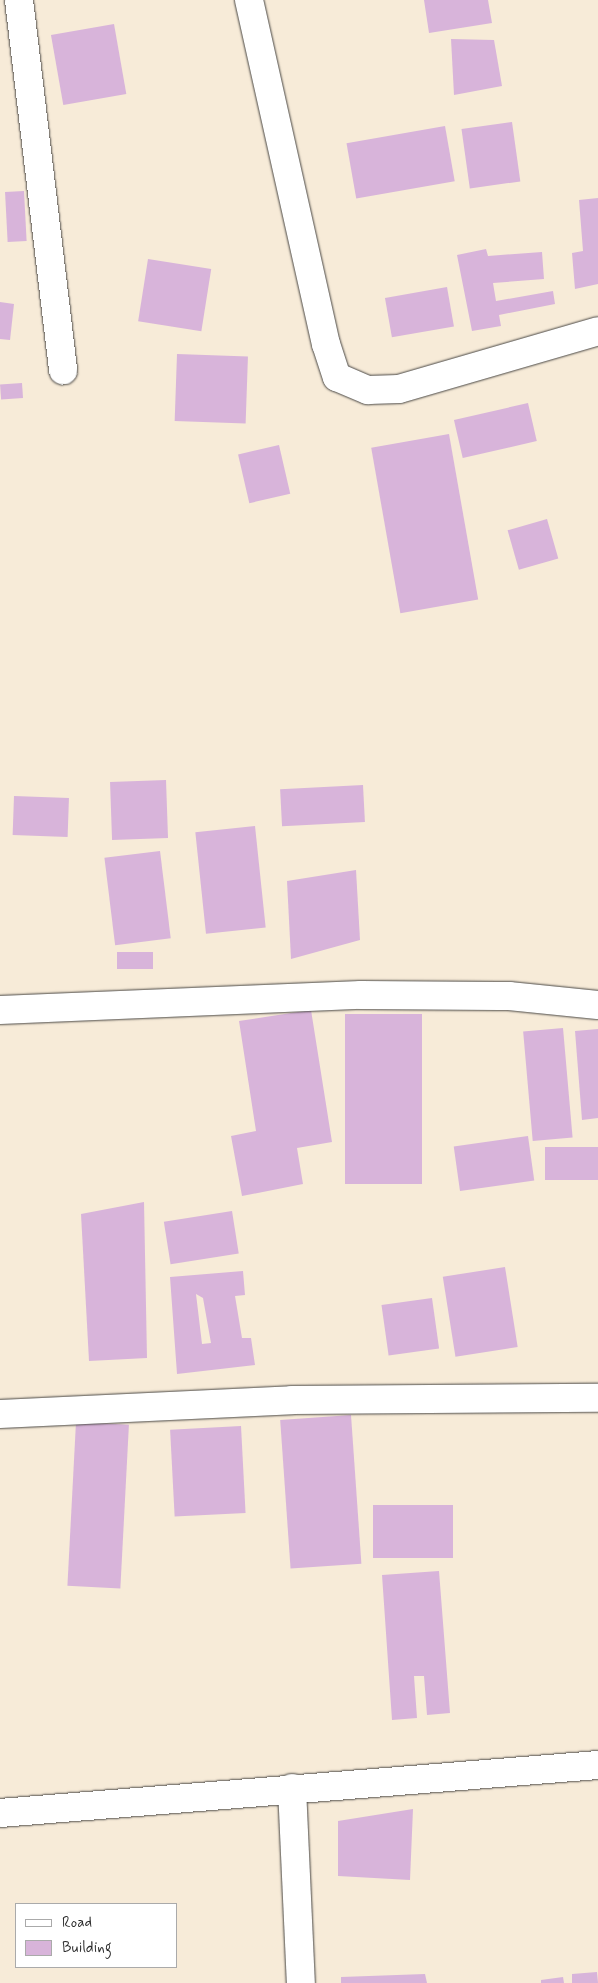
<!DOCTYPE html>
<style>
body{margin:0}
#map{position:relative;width:598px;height:1983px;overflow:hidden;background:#f7ebd8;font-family:Mynerve,sans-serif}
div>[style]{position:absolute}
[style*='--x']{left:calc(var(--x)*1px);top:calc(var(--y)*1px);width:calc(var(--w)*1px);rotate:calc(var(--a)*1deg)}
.building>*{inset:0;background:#d8b4da;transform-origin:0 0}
.roads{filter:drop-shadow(0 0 1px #4a4845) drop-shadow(0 0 1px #4a4845)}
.street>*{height:28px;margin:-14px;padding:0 14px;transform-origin:14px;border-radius:14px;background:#fff}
span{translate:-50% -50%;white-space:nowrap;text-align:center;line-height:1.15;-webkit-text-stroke:4px #fff;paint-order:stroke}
.legend{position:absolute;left:15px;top:1903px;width:162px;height:65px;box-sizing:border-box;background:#fff;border:1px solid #aaa;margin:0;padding:6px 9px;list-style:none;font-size:15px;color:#2b2b2b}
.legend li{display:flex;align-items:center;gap:10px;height:25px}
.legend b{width:25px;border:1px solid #aaa}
</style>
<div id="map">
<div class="building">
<div style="clip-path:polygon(424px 0,488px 0,492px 23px,429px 33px)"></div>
<div style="left:114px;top:24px;width:71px;height:64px;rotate:80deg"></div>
<div style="clip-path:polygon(451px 39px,494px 40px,502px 86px,454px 95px)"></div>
<div style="left:512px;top:122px;width:60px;height:51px;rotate:82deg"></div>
<div style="left:445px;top:126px;width:56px;height:100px;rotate:80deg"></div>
<div style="left:24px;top:191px;width:50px;height:19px;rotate:87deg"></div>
<div style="clip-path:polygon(598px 198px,598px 284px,575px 289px,572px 253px,583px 251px,579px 200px)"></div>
<div style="clip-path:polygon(486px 249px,488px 256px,542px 252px,544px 279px,493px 283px,496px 301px,553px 291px,555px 304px,499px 315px,501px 326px,472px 331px,457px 255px)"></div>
<div style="left:148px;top:259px;width:64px;height:63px;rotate:9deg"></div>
<div style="left:447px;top:287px;width:40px;height:63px;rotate:80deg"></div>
<div style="clip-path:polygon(0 302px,14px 304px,10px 340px,0 339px)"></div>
<div style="left:177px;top:354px;width:71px;height:67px;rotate:2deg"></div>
<div style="left:22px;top:383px;width:15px;height:22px;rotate:86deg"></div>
<div style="left:528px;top:403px;width:39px;height:76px;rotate:77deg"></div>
<div style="left:449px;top:434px;width:168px;height:79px;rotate:80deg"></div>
<div style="left:279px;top:445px;width:50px;height:42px;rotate:77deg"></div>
<div style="left:547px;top:519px;width:41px;height:41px;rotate:74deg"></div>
<div style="left:166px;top:780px;width:58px;height:56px;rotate:88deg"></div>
<div style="left:363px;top:785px;width:37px;height:83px;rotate:87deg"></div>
<div style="left:14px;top:796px;width:55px;height:39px;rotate:2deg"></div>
<div style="left:255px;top:826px;width:102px;height:60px;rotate:84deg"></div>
<div style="left:160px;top:851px;width:88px;height:56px;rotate:83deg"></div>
<div style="clip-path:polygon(356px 870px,360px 940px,291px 959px,287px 881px)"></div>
<div style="left:153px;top:952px;width:17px;height:36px;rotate:90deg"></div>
<div style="clip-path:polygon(311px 1010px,332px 1142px,297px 1148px,303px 1184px,242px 1196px,231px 1136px,256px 1131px,239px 1021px)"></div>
<div style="left:345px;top:1014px;width:77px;height:170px"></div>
<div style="left:563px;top:1028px;width:110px;height:40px;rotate:85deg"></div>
<div style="clip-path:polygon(598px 1029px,598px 1118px,582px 1120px,575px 1031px)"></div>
<div style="left:528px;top:1136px;width:45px;height:75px;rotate:82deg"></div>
<div style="left:598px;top:1147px;width:33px;height:53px;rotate:90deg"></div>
<div style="clip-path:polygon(144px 1202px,147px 1358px,89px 1361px,81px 1214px)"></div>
<div style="left:232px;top:1211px;width:43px;height:69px;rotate:81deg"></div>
<div style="left:505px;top:1267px;width:81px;height:63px;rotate:81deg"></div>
<div style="clip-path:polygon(evenodd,243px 1271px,245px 1295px,235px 1296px,242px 1338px,251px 1338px,255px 1365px,177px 1374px,170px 1277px,243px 1271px,196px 1294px,203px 1298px,211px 1343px,202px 1344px,196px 1294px)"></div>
<div style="left:432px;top:1298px;width:51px;height:51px;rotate:82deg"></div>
<div style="left:351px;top:1415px;width:149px;height:71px;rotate:86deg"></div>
<div style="left:76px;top:1422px;width:53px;height:164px;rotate:3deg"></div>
<div style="left:241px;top:1426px;width:87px;height:71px;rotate:87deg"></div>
<div style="left:373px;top:1505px;width:80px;height:53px"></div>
<div style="clip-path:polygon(439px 1571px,450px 1713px,427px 1715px,424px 1676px,414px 1676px,417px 1718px,392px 1720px,382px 1575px)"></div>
<div style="clip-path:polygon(413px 1809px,410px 1880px,338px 1876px,338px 1821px)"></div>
<div style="clip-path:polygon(597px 1972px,598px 1983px,572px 1983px,572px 1974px)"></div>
<div style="clip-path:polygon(425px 1974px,427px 1983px,341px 1983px,341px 1977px)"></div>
<div style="clip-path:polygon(563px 1977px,564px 1983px,541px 1983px,541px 1980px)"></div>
</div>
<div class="roads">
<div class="street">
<div style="--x:19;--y:0;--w:373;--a:83.2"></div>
<div style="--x:249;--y:0;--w:353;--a:77.4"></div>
<div style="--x:326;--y:344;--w:35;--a:72"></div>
<div style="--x:337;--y:377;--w:34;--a:23"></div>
<div style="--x:368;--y:390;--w:31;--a:-2"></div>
<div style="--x:399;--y:389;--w:207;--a:-16.2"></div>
<div style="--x:0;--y:1010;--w:361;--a:-2.4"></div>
<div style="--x:361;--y:995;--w:148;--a:0.4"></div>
<div style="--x:509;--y:996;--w:89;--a:5.8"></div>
<div style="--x:0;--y:1414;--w:292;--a:-2.7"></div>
<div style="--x:292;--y:1400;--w:306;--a:-0.4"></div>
<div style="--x:292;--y:1788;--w:195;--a:87.4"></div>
<div style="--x:0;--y:1813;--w:600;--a:-4.59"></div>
</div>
</div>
<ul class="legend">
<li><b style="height:6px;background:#fff"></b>Road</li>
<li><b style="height:14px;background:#d8b4da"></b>Building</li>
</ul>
</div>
